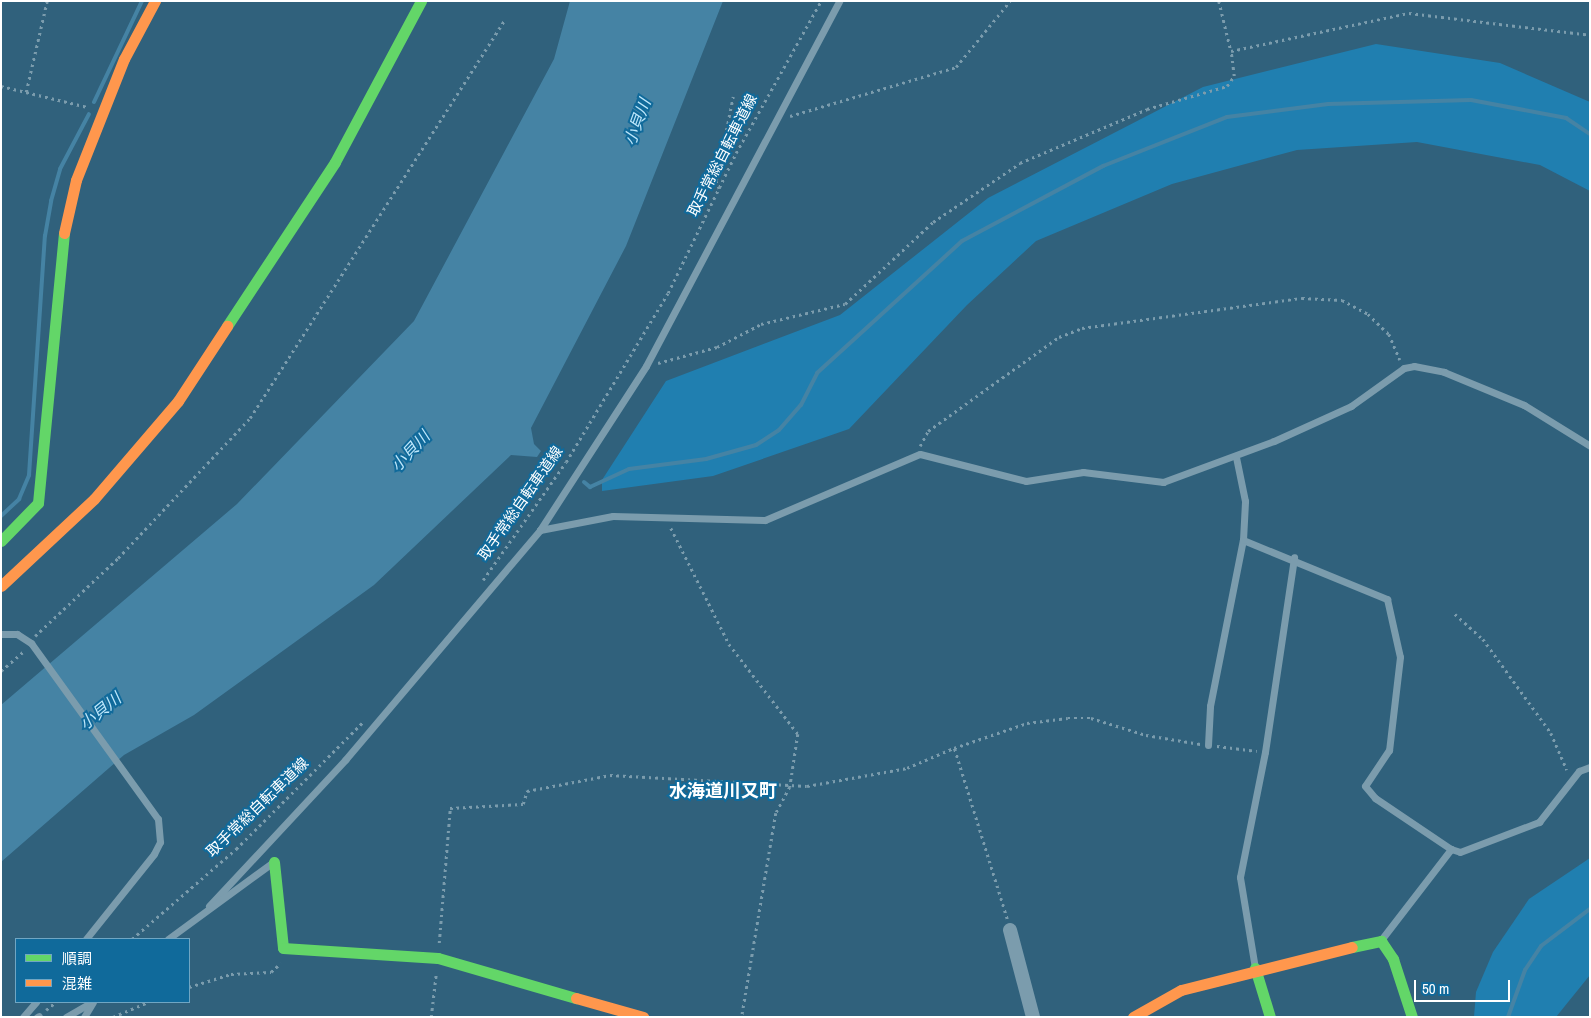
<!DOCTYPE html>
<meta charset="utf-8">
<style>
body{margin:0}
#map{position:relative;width:1591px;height:1018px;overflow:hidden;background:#30617c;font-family:"Archivo Narrow","Noto Sans JP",sans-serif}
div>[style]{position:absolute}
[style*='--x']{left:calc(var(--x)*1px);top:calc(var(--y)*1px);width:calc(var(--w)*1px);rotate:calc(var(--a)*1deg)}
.green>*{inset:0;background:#207fb0}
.water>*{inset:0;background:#4583a4}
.stream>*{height:4px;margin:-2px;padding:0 2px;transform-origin:2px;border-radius:2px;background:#4583a4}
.path>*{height:2.5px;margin-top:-1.25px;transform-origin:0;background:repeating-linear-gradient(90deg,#7b9cad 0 2.5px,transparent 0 6.5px)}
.lane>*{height:7px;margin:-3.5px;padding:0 3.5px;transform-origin:3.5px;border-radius:3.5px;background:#7b9cad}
.street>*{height:14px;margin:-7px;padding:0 7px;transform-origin:7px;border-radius:7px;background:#7b9cad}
.fast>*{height:11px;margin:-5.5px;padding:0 5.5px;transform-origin:5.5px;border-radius:5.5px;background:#63d668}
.slow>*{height:11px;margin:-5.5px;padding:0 5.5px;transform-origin:5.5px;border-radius:5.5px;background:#ff974d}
span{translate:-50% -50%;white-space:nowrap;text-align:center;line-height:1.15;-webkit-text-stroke:4px #106a9b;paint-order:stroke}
.street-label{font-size:15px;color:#fff}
.water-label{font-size:16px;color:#bfe8fc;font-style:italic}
.quarter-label{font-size:18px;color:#fff;font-weight:700}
.frame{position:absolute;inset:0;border:2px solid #fff;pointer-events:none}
.legend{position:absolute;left:15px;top:938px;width:175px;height:65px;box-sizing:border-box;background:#106a9b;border:1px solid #70a6c3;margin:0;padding:6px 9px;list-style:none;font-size:15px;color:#fff}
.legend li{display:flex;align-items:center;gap:10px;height:25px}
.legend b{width:25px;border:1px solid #70a6c3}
.scale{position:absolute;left:1414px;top:980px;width:96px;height:22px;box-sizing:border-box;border:2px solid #fff;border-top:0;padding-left:6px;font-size:15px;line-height:18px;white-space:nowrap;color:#fff;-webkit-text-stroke:4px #106a9b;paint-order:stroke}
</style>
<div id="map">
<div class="green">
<div style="clip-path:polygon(1376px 44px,1500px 63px,1590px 102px,1590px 191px,1540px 165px,1417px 142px,1297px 150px,1172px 184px,1036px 241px,967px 305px,849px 429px,713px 476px,602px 491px,602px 480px,666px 381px,840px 315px,988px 198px,1203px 87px)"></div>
<div style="clip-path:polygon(1590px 858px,1590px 975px,1556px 1017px,1474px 1017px,1476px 992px,1493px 952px,1529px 899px)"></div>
</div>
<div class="water">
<div style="clip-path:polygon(570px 1px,723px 1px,626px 246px,531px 428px,534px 444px,541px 451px,537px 457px,511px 455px,374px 585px,194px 715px,124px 755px,1px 862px,1px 705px,237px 504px,414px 321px,554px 59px)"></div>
</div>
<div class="stream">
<div style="--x:94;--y:102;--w:112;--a:-64.6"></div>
<div style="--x:584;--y:482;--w:8;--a:40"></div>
<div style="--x:590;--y:487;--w:43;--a:-24.8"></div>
<div style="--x:629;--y:469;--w:78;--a:-7.4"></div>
<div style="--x:706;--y:459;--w:52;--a:-15.6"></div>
<div style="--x:756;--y:445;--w:27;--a:-33"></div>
<div style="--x:779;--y:430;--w:33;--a:-49"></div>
<div style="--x:801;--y:405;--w:36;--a:-63"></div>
<div style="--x:817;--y:373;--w:196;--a:-42.3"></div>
<div style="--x:962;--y:241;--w:160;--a:-28"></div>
<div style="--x:1103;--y:166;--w:133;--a:-21.6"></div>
<div style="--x:1227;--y:117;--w:102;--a:-7.3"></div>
<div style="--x:1328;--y:104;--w:143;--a:-1.6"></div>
<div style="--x:1471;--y:100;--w:97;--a:10.7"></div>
<div style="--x:1566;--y:118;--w:29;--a:34"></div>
<div style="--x:1;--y:516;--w:25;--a:-43"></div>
<div style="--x:19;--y:499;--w:26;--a:-67"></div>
<div style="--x:29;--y:475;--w:240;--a:-86.2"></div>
<div style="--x:45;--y:236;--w:36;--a:-80"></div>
<div style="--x:51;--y:201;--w:33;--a:-74"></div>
<div style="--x:60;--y:169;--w:62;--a:-62.2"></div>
<div style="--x:1508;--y:1017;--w:50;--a:-70.1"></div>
<div style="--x:1525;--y:970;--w:29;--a:-56"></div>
<div style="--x:1541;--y:946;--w:61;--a:-37.1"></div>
</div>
<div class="path">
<div style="--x:1219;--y:1;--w:51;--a:76.5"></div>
<div style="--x:1231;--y:51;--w:182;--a:-12.1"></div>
<div style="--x:1409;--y:13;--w:182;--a:6.9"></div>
<div style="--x:1;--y:86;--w:89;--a:13.6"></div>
<div style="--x:26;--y:92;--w:93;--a:-77"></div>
<div style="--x:790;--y:116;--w:173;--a:-16.4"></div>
<div style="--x:956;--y:67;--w:85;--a:-50.7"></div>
<div style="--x:719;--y:189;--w:9;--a:-111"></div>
<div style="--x:716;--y:181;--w:86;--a:-78.6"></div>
<div style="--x:658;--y:363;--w:61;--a:-15.2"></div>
<div style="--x:717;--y:347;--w:50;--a:-27.6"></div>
<div style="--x:761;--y:324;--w:86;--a:-13.4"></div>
<div style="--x:845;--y:304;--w:120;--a:-43"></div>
<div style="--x:933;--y:222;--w:105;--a:-34.1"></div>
<div style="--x:1020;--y:163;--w:138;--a:-23"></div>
<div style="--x:1147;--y:109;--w:83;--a:-16"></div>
<div style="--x:1227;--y:86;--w:12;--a:-55"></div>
<div style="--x:1234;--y:76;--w:25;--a:-97"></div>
<div style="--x:920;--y:446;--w:17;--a:-62"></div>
<div style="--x:928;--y:431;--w:161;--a:-35.7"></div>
<div style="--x:1059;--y:337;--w:25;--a:-21"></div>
<div style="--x:1082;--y:328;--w:222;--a:-7.8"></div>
<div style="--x:1302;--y:298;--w:40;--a:2.9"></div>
<div style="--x:1342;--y:300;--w:30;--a:28"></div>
<div style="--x:1368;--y:314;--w:29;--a:44"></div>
<div style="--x:1389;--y:334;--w:28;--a:67"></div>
<div style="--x:671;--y:528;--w:130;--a:63.4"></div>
<div style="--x:729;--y:644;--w:113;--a:52.5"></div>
<div style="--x:798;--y:734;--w:54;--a:98.6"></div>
<div style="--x:790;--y:787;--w:30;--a:118"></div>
<div style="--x:776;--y:813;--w:207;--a:99.5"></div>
<div style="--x:483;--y:580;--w:144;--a:-54.9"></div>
<div style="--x:566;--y:462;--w:197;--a:-58.9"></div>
<div style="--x:668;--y:293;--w:156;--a:-64.1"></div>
<div style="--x:736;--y:153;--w:174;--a:-60.8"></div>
<div style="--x:1455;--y:614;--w:38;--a:42"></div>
<div style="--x:1483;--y:639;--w:116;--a:54.1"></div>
<div style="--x:1551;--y:733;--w:40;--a:66.6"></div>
<div style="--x:35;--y:636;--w:114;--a:-43.2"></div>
<div style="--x:118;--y:558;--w:192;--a:-46.7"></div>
<div style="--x:250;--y:418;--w:471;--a:-57.4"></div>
<div style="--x:1;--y:671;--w:30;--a:-41"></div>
<div style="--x:1217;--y:746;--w:40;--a:7.1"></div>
<div style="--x:1007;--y:919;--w:179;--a:-107.2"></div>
<div style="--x:954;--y:748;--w:77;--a:-18.9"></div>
<div style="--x:1027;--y:723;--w:41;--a:-7"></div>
<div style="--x:1068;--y:718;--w:23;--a:0"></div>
<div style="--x:1091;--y:718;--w:58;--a:17.2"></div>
<div style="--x:1146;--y:735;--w:55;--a:9.5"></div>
<div style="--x:132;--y:939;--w:138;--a:-40.9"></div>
<div style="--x:236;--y:849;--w:180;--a:-45"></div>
<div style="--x:439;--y:943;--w:135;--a:-85.3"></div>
<div style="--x:450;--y:808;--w:73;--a:-3.1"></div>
<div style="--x:523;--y:804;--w:14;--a:-73"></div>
<div style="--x:527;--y:791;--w:85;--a:-10.9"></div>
<div style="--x:610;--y:775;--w:197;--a:3.2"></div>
<div style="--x:807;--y:786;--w:102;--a:-10.2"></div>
<div style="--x:907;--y:768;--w:51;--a:-23.1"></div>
<div style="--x:189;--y:987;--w:44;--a:-17.2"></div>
<div style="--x:231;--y:974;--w:40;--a:-2.9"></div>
<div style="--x:271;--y:972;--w:13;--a:-42"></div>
<div style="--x:46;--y:1010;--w:13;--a:-39"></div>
<div style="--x:113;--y:1017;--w:38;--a:-23"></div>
<div style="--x:431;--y:1017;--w:43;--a:-83.4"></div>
</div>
<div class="lane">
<div style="--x:540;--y:530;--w:74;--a:-10.9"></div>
<div style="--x:613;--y:516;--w:152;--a:1.5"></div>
<div style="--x:765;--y:520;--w:168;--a:-23.1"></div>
<div style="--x:920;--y:454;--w:109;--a:14.3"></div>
<div style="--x:1026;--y:481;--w:58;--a:-9"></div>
<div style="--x:1083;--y:472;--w:81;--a:7.1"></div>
<div style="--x:1163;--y:482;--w:118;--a:-20.3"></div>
<div style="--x:1274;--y:441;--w:85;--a:-24.4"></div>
<div style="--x:1351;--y:406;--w:65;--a:-35.6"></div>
<div style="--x:1404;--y:368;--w:10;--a:-11"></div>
<div style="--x:1414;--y:366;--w:31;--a:11"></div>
<div style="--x:1444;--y:372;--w:87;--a:22.4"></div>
<div style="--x:1524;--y:405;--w:78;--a:31.8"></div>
<div style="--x:1243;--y:540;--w:156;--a:22.3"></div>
<div style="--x:1387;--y:599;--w:59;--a:77.4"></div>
<div style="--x:1400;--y:657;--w:94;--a:96.7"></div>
<div style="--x:1389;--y:750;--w:43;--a:123.7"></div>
<div style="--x:1365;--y:786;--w:16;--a:50"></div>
<div style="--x:1375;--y:798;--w:92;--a:33.9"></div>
<div style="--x:1451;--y:849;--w:9;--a:18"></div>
<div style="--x:1460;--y:852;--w:85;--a:-20.8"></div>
<div style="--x:1539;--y:822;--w:65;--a:-51.9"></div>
<div style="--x:1579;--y:771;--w:12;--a:-20"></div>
<div style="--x:1;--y:634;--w:16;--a:0"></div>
<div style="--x:17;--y:634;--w:17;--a:33"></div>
<div style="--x:31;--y:643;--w:217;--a:54.2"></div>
<div style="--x:158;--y:819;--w:23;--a:85"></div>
<div style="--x:160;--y:842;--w:13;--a:117"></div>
<div style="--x:154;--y:854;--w:109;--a:128.7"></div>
<div style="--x:1208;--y:745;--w:39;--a:-87"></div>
<div style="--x:1210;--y:706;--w:169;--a:-78.8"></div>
<div style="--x:1243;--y:540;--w:39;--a:-87"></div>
<div style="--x:1245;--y:501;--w:45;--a:-101.6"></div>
<div style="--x:209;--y:906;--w:200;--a:-47"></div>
<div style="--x:345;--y:760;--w:302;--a:-49.7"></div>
<div style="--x:540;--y:530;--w:195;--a:-57.1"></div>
<div style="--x:646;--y:366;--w:413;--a:-62.1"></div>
<div style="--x:168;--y:939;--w:129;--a:-36.2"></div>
<div style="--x:1381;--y:940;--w:115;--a:-52.4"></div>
<div style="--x:1255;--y:968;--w:92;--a:-99.4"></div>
<div style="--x:1240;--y:877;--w:127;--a:-78.7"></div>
<div style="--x:1265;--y:752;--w:197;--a:-81.5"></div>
<div style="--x:23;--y:1017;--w:20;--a:-49"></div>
<div style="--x:37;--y:1017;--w:2;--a:-27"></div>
<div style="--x:66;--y:1017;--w:30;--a:-30"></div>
<div style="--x:84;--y:1017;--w:17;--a:-59"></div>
</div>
<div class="street">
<div style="--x:1010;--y:930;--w:90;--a:75.2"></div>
</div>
<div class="fast">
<div style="--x:227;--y:326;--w:196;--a:-56.6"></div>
<div style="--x:335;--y:162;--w:183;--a:-61.9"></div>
<div style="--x:1;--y:541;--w:53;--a:-45.8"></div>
<div style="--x:38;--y:503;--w:271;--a:-84.5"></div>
<div style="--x:274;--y:862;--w:86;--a:84"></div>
<div style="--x:283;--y:948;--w:155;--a:3.7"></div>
<div style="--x:438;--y:958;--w:144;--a:16.2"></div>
<div style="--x:1352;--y:947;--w:30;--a:-12"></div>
<div style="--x:1381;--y:941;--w:22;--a:56"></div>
<div style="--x:1393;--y:959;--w:61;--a:71.9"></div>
<div style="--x:1255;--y:968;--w:51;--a:73"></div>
</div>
<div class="slow">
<div style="--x:64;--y:233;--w:54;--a:-77.2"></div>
<div style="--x:76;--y:180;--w:130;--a:-68.4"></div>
<div style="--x:124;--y:59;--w:66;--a:-61.9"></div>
<div style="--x:1;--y:586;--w:127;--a:-43.1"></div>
<div style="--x:94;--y:499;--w:129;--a:-49.4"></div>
<div style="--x:178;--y:401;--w:90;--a:-56.8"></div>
<div style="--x:576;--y:998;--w:70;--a:15.8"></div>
<div style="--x:1133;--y:1017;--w:55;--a:-29.4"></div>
<div style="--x:1181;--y:990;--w:176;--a:-14.1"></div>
</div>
<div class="street-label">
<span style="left:722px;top:155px;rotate:-63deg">取手常総自転車道線</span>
<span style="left:520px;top:503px;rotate:-55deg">取手常総自転車道線</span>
<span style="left:257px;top:807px;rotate:-44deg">取手常総自転車道線</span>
</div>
<div class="water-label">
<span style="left:637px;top:122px;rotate:-70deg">小貝川</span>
<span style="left:410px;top:451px;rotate:-47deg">小貝川</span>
<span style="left:100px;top:711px;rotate:-39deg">小貝川</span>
</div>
<div class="quarter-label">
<span style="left:723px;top:791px">水海道川又町</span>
</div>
<div class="frame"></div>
<ul class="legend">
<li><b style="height:6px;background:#63d668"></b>順調</li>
<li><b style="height:6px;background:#ff974d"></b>混雑</li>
</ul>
<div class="scale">50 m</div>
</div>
